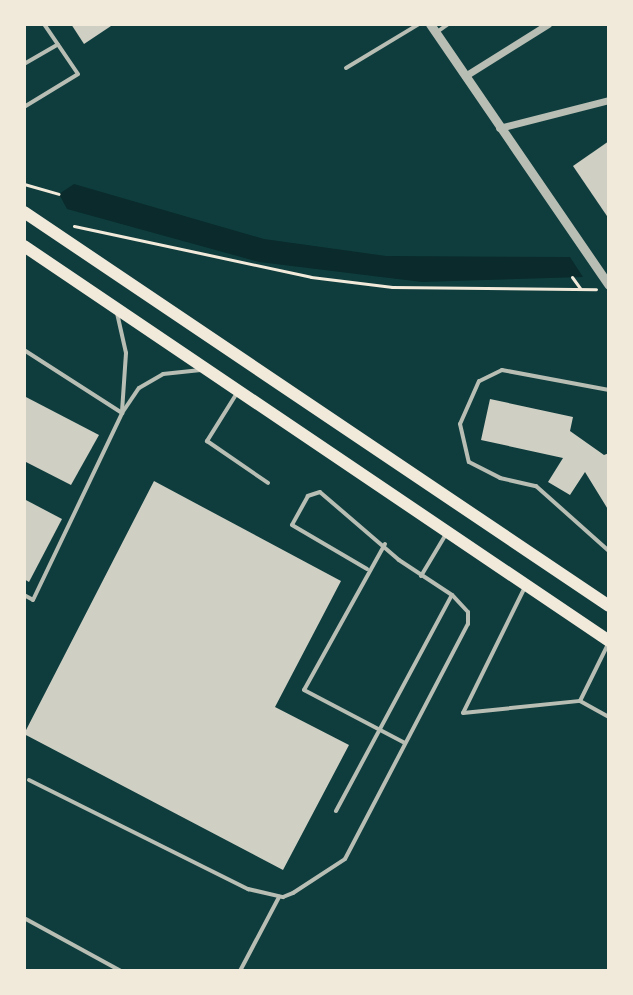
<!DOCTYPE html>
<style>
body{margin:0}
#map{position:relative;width:633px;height:995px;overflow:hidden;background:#0f3d3e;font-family:"Varela Round",sans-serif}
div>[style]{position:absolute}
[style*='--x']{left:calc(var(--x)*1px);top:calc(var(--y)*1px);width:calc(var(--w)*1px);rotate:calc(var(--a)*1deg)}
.water>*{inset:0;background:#0a2a2b}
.building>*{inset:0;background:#cfcfc3}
.path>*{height:3px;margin:-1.5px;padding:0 1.5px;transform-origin:1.5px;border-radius:1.5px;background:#f1e9da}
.service>*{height:4px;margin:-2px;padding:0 2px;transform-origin:2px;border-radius:2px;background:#b8beb3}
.minor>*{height:7px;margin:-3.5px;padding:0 3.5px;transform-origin:3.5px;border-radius:3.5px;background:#b8beb3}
.tertiary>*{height:9px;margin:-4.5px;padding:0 4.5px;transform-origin:4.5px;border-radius:4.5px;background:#b8beb3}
.trunk>*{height:12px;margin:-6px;padding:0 6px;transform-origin:6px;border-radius:6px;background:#f1e9da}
span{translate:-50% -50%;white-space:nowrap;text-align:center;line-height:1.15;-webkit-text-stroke:6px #f1e9da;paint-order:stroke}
.frame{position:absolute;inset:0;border:26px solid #f1e9da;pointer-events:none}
</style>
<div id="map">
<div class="water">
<div style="clip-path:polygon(74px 184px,264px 239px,386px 256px,570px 257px,583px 277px,422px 282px,259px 262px,67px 209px,59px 194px)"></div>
</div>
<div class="building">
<div style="clip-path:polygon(71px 24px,114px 24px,84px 44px)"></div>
<div style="clip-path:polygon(609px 141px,609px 219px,573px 166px)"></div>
<div style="clip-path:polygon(24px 396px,99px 435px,71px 485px,24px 461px)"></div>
<div style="clip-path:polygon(490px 399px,573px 417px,570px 431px,604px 455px,609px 453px,609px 511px,585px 472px,570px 495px,548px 482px,563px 458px,481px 440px)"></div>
<div style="clip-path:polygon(154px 481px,341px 581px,275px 707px,349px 745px,283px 870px,24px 734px)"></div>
<div style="clip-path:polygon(24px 499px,62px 519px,29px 582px,24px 579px)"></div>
</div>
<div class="path">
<div style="--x:24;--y:184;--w:36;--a:16"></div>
<div style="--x:74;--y:226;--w:242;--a:12.1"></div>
<div style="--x:311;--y:277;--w:82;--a:7"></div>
<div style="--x:392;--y:287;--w:204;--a:0.6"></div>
<div style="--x:572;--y:277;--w:14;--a:54"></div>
</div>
<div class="service">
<div style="--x:437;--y:32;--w:14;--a:-36"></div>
<div style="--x:24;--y:64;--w:39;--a:-30"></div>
<div style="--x:346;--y:68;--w:85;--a:-31.1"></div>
<div style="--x:24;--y:107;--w:63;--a:-31.4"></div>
<div style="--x:78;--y:74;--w:60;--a:-124.2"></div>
<div style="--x:117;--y:313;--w:41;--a:77.3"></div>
<div style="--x:126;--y:353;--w:58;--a:93.9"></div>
<div style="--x:24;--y:350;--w:117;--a:32.7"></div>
<div style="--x:609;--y:390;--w:109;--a:-169.4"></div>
<div style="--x:502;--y:370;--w:25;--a:154"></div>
<div style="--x:479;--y:381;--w:47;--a:113.8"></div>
<div style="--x:460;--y:424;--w:39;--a:77"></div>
<div style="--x:469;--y:462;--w:35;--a:27"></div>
<div style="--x:500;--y:478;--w:37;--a:13"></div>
<div style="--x:536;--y:486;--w:98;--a:41.7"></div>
<div style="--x:237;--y:393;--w:57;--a:122"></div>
<div style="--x:207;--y:441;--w:74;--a:34.5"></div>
<div style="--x:385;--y:544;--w:167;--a:119"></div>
<div style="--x:304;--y:690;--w:114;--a:27.7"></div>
<div style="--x:421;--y:576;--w:49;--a:-59.2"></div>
<div style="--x:525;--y:587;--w:140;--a:116.2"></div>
<div style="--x:463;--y:713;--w:118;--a:-5.9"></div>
<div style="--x:580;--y:701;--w:66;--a:-63.8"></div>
<div style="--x:24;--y:595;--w:10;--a:29"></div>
<div style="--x:33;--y:600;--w:207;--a:-64.5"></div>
<div style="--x:122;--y:413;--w:30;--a:-56"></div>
<div style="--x:139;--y:388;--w:28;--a:-30"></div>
<div style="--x:163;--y:374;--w:38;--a:-6"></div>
<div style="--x:580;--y:701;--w:33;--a:29"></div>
<div style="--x:29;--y:780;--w:245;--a:26.5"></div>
<div style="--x:248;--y:889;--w:36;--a:13"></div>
<div style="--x:283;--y:897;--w:11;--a:-22"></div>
<div style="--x:293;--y:893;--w:62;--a:-33.2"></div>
<div style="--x:345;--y:859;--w:265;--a:-62.4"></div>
<div style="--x:468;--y:624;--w:12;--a:-90"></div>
<div style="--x:468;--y:612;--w:23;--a:-133"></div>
<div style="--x:336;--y:811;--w:245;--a:-61.8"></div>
<div style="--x:452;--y:595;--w:64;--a:-146.6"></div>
<div style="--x:399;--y:560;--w:104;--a:-139.3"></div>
<div style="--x:320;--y:492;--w:13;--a:162"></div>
<div style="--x:308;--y:496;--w:33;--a:119"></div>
<div style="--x:292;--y:525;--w:87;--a:30.4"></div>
<div style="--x:24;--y:918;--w:111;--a:28.7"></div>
<div style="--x:240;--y:971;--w:84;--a:-62.2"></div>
</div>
<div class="minor">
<div style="--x:465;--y:76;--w:98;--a:-32.1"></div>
<div style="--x:499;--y:128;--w:114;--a:-14.3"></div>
</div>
<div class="tertiary">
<div style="--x:430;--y:24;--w:316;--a:55.6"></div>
</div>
<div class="trunk">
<div style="--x:24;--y:212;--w:705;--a:33.96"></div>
<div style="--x:24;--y:246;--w:706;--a:34.03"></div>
</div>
<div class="frame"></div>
</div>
